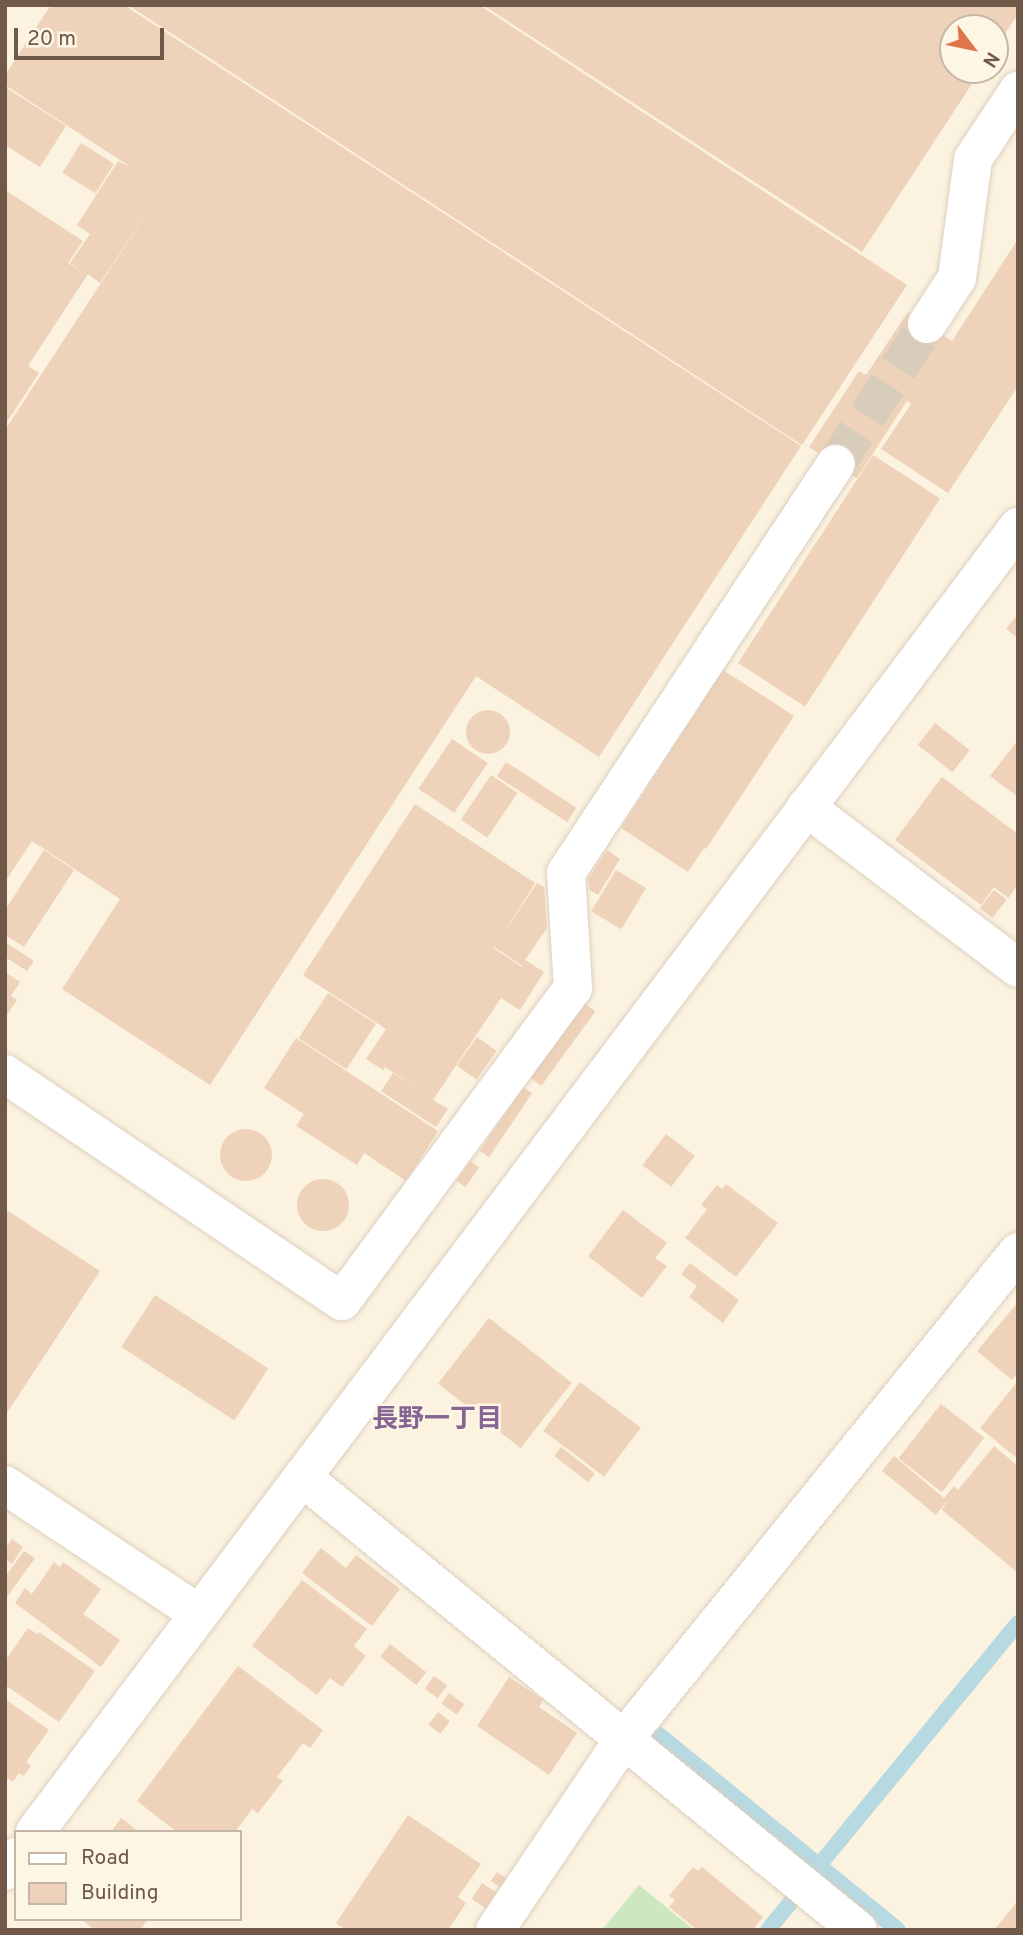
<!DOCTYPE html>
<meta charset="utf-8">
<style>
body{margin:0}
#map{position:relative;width:1023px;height:1935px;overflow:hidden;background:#fbf2e0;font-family:Overpass,"Noto Sans JP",sans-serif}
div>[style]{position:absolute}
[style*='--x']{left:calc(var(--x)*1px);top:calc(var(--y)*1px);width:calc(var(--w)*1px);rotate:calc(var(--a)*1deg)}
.green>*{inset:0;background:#cde7c0}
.stream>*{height:16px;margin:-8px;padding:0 8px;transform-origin:8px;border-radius:8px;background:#b6d9e2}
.building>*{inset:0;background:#eed2b9;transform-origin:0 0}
.round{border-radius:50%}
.minor-tunnel>*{height:38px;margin-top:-19px;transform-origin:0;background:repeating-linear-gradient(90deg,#d8ccba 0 38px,transparent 0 57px)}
.roads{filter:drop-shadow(0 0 2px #decebd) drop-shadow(0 0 2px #decebd)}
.minor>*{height:38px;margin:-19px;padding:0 19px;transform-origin:19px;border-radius:19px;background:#fff}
span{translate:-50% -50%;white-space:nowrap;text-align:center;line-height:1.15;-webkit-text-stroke:5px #fef6e5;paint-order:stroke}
.neighbourhood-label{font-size:26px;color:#866593;font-weight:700}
.frame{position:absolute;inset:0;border:7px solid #705949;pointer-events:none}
.legend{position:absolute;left:14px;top:1830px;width:228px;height:91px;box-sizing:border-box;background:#fef6e5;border:2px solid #c5b7a7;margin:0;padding:9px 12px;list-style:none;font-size:21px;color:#705949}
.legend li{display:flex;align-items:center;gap:14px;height:35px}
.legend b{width:35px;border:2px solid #c5b7a7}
.north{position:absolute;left:939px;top:14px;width:70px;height:70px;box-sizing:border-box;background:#fef6e5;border:2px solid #c5b7a7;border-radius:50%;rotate:122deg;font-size:19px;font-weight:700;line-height:28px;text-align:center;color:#705949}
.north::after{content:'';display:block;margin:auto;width:24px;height:32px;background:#df754a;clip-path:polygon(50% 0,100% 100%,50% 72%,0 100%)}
.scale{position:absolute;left:14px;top:28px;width:150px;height:32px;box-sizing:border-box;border:4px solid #705949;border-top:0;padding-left:9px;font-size:21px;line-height:24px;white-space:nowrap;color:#705949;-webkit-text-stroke:5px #fef6e5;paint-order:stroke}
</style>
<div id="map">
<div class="green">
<div style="clip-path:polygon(639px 1885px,660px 1902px,694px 1930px,602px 1930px)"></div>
</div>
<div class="stream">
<div style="--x:659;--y:1735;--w:308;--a:39.2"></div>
<div style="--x:816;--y:1869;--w:318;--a:-50.6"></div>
<div style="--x:768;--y:1930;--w:40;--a:-51"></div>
</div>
<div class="building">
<div style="clip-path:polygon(51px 5px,124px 5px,801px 446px,599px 757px,476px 676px,210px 1085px,62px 989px,120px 899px,32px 841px,5px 882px,5px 430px,163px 188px,100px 283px,88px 274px,28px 366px,39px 373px,5px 425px,5px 190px,83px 241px,68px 263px,83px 272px,70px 263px,90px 234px,77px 225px,118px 161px,132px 168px,5px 85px,5px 75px)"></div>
<div style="clip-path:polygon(128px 5px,479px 5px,907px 285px,802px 445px)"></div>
<div style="clip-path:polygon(483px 5px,1018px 5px,1018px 14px,995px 49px,995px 28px,953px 28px,953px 70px,981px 70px,862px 252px)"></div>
<div style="clip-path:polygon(5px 87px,66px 126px,40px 167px,5px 145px)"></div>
<div style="left:81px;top:143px;width:39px;height:35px;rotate:32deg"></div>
<div style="clip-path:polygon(1018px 239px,1018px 386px,948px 493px,881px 449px,911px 404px,907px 401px,857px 478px,809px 447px,859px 371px,866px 375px,908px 312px,952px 341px)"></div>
<div style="left:873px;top:455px;width:80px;height:248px;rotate:33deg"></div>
<div style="clip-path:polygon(1018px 614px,1018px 638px,1006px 629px)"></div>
<div style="clip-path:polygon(723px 670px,794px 716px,706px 849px,704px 848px,688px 872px,621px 828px)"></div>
<div class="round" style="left:466px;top:710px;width:44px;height:44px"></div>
<div style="left:935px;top:723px;width:44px;height:28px;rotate:38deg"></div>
<div style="left:452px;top:739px;width:43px;height:60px;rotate:34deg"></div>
<div style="clip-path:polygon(1018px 740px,1018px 797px,990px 776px)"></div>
<div style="left:506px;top:762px;width:84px;height:17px;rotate:33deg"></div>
<div style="left:491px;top:775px;width:32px;height:54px;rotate:34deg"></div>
<div style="clip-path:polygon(942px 777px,1018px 834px,1018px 885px,1008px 898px,994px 887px,981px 905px,895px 840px)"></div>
<div style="clip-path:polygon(evenodd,415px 804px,535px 883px,502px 936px,537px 883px,544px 887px,547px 928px,525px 960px,544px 972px,520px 1010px,501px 998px,433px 1100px,448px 1109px,436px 1127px,381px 1091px,393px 1073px,425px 1093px,385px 1067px,383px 1070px,366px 1059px,386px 1029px,303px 975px,415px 804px,494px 947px,523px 966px,522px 967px,493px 948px,494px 947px)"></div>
<div style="clip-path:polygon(44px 850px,74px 870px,24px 947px,5px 935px,5px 910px)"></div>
<div style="clip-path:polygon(607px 850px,620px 859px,598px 895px,590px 890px,588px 879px)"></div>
<div style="left:616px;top:870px;width:35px;height:48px;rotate:31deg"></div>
<div style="left:994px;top:890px;width:16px;height:23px;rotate:38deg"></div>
<div style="clip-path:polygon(5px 942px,34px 961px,27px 971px,5px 957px)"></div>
<div style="clip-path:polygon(5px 972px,20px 982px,11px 996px,17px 1000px,5px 1018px)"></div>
<div style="left:328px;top:993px;width:57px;height:54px;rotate:33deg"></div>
<div style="left:584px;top:1003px;width:14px;height:92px;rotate:36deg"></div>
<div style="left:477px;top:1037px;width:24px;height:35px;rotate:35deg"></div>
<div style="clip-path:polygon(296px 1038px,438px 1131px,406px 1181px,364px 1153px,357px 1165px,296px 1126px,304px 1114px,264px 1088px)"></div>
<div style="left:523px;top:1087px;width:11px;height:77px;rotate:34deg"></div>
<div class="round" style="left:220px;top:1129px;width:52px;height:52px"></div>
<div style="left:666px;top:1134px;width:36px;height:39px;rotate:37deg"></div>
<div style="left:470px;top:1161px;width:11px;height:24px;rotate:34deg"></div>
<div class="round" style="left:297px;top:1179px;width:52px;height:52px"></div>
<div style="clip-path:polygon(726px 1184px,778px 1223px,736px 1277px,685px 1238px,707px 1209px,701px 1205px,717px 1185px,722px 1189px)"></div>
<div style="clip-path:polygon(5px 1209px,100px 1271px,5px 1416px)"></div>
<div style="clip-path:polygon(623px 1210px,667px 1243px,655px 1258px,667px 1266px,642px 1298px,588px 1256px)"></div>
<div style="clip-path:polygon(690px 1263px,739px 1300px,723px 1323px,689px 1297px,697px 1286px,681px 1274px)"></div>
<div style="left:155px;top:1295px;width:135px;height:62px;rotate:33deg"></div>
<div style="clip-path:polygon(1018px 1302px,1018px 1373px,1012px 1380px,977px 1351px)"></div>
<div style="left:489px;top:1318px;width:105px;height:83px;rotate:38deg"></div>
<div style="clip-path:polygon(1018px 1381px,1018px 1459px,980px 1428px)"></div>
<div style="left:580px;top:1382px;width:76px;height:61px;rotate:37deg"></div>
<div style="left:941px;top:1404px;width:55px;height:69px;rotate:38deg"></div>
<div style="clip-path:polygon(994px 1446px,1018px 1466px,1018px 1573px,942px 1510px,948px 1500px,936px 1515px,882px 1471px,894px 1456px,944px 1498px,954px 1486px,958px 1490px)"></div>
<div style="left:561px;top:1447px;width:43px;height:11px;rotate:38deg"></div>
<div style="clip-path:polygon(12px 1539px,23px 1547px,12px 1564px,5px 1559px,5px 1549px)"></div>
<div style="clip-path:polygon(321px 1548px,346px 1568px,356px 1555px,400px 1589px,372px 1626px,302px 1573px)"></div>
<div style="clip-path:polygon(24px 1551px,35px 1558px,5px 1600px,5px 1577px)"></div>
<div style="clip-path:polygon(54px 1562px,60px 1567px,63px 1562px,101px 1589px,83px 1614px,120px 1640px,101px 1667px,15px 1603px,25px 1588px,32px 1594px)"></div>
<div style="clip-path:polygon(302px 1580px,367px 1629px,354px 1646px,366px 1656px,342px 1687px,330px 1678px,317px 1695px,252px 1646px)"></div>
<div style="clip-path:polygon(28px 1628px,37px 1634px,39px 1632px,95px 1671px,59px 1722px,5px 1685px,5px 1661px)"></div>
<div style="left:390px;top:1644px;width:46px;height:16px;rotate:38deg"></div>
<div style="clip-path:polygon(238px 1666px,323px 1730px,310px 1748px,303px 1743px,277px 1777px,283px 1781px,258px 1813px,252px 1809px,235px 1832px,177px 1832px,137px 1801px)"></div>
<div style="left:434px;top:1676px;width:16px;height:16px;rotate:35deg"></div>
<div style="clip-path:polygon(509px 1677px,543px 1700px,539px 1707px,577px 1733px,549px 1775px,477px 1726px)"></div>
<div style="left:449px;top:1693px;width:19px;height:13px;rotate:36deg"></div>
<div style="clip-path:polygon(5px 1699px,49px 1730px,26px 1762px,31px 1766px,23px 1776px,19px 1773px,13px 1782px,5px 1777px)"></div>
<div style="left:438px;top:1712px;width:15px;height:16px;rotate:37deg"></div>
<div style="clip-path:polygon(408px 1815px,481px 1864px,458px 1897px,466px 1903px,448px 1930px,346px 1930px,336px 1923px)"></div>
<div style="clip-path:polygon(121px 1818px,139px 1832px,111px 1832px)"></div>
<div style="clip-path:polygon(693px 1867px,698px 1871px,702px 1867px,763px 1917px,753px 1930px,697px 1930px,669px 1907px,675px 1900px,669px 1896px)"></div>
<div style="left:497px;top:1872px;width:11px;height:11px;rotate:34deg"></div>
<div style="left:482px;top:1883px;width:17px;height:19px;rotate:33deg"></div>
<div style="clip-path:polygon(1018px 1901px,1018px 1930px,994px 1930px)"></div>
<div style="clip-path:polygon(81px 1919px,148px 1919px,140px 1930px,95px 1930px)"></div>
</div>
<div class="minor-tunnel">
<div style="--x:836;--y:464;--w:167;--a:-57"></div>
</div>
<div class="roads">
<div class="minor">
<div style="--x:927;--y:324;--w:55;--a:-56.9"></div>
<div style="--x:957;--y:278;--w:120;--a:-82.3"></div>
<div style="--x:973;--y:159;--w:82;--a:-56.5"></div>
<div style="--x:806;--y:807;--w:266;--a:37.2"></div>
<div style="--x:5;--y:1074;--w:406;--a:34"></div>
<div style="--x:342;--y:1301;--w:389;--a:-53.6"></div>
<div style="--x:573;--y:988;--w:115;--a:-93.5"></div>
<div style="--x:566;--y:873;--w:490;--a:-56.6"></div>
<div style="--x:302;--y:1477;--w:717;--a:39.17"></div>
<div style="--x:5;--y:1485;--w:233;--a:33.6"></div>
<div style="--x:35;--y:1832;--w:1634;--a:-53.01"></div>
<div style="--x:5;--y:1871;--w:18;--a:-52"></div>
<div style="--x:495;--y:1930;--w:230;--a:-56"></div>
<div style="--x:624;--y:1739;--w:626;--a:-51.03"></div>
</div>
</div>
<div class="neighbourhood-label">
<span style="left:437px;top:1421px">長野一丁目</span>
</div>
<div class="frame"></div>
<ul class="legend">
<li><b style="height:9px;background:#fff"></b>Road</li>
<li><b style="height:19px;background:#eed2b9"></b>Building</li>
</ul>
<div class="north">N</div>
<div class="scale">20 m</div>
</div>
